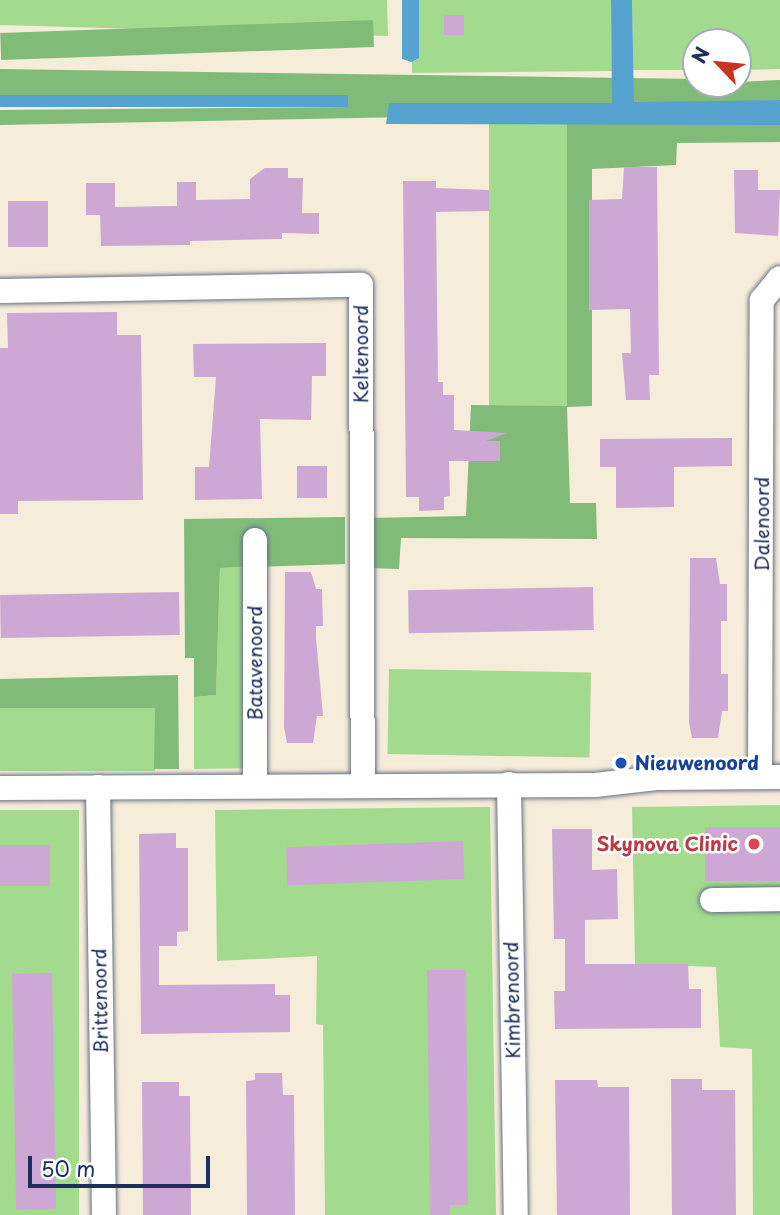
<!DOCTYPE html>
<style>
body{margin:0}
#map{position:relative;width:780px;height:1215px;overflow:hidden;background:#f5ecd9;font-family:"Playpen Sans",sans-serif}
div>[style]{position:absolute}
[style*='--x']{left:calc(var(--x)*1px);top:calc(var(--y)*1px);width:calc(var(--w)*1px);rotate:calc(var(--a)*1deg)}
.green>*{inset:0;background:#a2db8d;transform-origin:0 0}
.forest>*{inset:0;background:#81bb78;transform-origin:0 0}
.water>*{inset:0;background:#57a3cf;transform-origin:0 0}
.building>*{inset:0;background:#cda8d5;transform-origin:0 0}
.roads{filter:drop-shadow(0 0 2px #677189) drop-shadow(0 0 2px #677189)}
.minor>*{height:24px;margin:-12px;padding:0 12px;transform-origin:12px;border-radius:12px;background:#fff}
.dots>*{width:19px;height:19px;translate:-50% -50%;box-sizing:border-box;border:4px solid #fff;border-radius:50%}
span{translate:-50% -50%;white-space:nowrap;text-align:center;line-height:1.15;-webkit-text-stroke:5px #fff;paint-order:stroke}
.street-label{font-size:19px;color:#1b2f5e}
.transit-label{font-size:19px;color:#164399;font-weight:700}
.left{translate:0 -50%;text-align:left}
.health-label{font-size:19px;color:#be3a42;font-weight:700}
.right{translate:-100% -50%;text-align:right}
.north{position:absolute;left:682px;top:28px;width:70px;height:70px;box-sizing:border-box;background:#fff;border:2px solid #a4acbf;border-radius:50%;rotate:296deg;font-size:19px;font-weight:700;line-height:28px;text-align:center;color:#1b2f5e}
.north::after{content:'';display:block;margin:auto;width:24px;height:32px;background:#c8321e;clip-path:polygon(50% 0,100% 100%,50% 72%,0 100%)}
.scale{position:absolute;left:28px;top:1156px;width:182px;height:32px;box-sizing:border-box;border:4px solid #1b2f5e;border-top:0;padding-left:9px;font-size:21px;line-height:24px;white-space:nowrap;color:#1b2f5e;-webkit-text-stroke:5px #fff;paint-order:stroke}
</style>
<div id="map">
<div class="green">
<div style="clip-path:polygon(0 0,387px 0,388px 36px,0 25px)"></div>
<div style="clip-path:polygon(419px 0,611px 0,612px 71px,412px 73px,412px 62px,419px 58px)"></div>
<div style="clip-path:polygon(632px 0,780px 0,780px 69px,738px 70px,738px 42px,696px 42px,696px 70px,633px 70px)"></div>
<div style="left:567px;top:113px;width:293px;height:78px;rotate:90deg"></div>
<div style="clip-path:polygon(263px 567px,263px 768px,194px 769px,194px 697px,216px 695px,220px 568px)"></div>
<div style="left:389px;top:669px;width:202px;height:85px;rotate:1deg"></div>
<div style="left:0;top:708px;width:155px;height:63px"></div>
<div style="clip-path:polygon(780px 805px,780px 1215px,753px 1215px,752px 1049px,720px 1047px,716px 967px,635px 964px,632px 807px)"></div>
<div style="clip-path:polygon(490px 807px,496px 1215px,325px 1215px,323px 1025px,316px 1024px,317px 956px,217px 961px,215px 810px)"></div>
<div style="left:0;top:810px;width:79px;height:405px"></div>
</div>
<div class="forest">
<div style="left:373px;top:20px;width:27px;height:373px;rotate:88deg"></div>
<div style="clip-path:polygon(0 69px,696px 79px,696px 84px,780px 80px,780px 142px,677px 143px,676px 165px,592px 169px,592px 406px,567px 407px,570px 503px,596px 503px,597px 539px,401px 538px,399px 569px,368px 568px,368px 518px,466px 516px,471px 405px,567px 406px,567px 114px,0 125px,0 110px,347px 107px,348px 96px,0 97px)"></div>
<div style="clip-path:polygon(345px 517px,345px 564px,220px 568px,216px 695px,194px 697px,194px 658px,185px 658px,184px 519px)"></div>
<div style="clip-path:polygon(178px 675px,179px 769px,154px 769px,155px 708px,0 708px,0 679px)"></div>
</div>
<div class="water">
<div style="clip-path:polygon(402px 0,419px 0,419px 58px,412px 62px,402px 59px)"></div>
<div style="clip-path:polygon(611px 0,632px 0,634px 102px,780px 100px,780px 125px,386px 124px,389px 103px,612px 103px)"></div>
<div style="left:348px;top:95px;width:12px;height:348px;rotate:90deg"></div>
</div>
<div class="building">
<div style="left:444px;top:15px;width:20px;height:20px"></div>
<div style="clip-path:polygon(624px 167px,657px 167px,659px 375px,649px 375px,650px 400px,626px 400px,622px 353px,631px 353px,630px 309px,589px 310px,589px 200px,622px 199px)"></div>
<div style="clip-path:polygon(265px 168px,288px 168px,288px 178px,303px 178px,302px 213px,319px 213px,319px 234px,282px 233px,282px 239px,190px 241px,190px 245px,101px 246px,100px 215px,86px 215px,86px 183px,115px 183px,115px 207px,177px 206px,177px 182px,196px 182px,196px 200px,250px 199px,250px 179px)"></div>
<div style="clip-path:polygon(734px 170px,758px 170px,758px 190px,780px 190px,778px 236px,735px 233px)"></div>
<div style="clip-path:polygon(403px 181px,436px 181px,436px 188px,489px 190px,489px 211px,436px 212px,438px 382px,443px 382px,443px 395px,454px 395px,454px 430px,507px 433px,486px 441px,500px 441px,500px 461px,449px 461px,450px 496px,444px 497px,444px 510px,419px 511px,419px 497px,406px 497px)"></div>
<div style="left:48px;top:201px;width:46px;height:40px;rotate:90deg"></div>
<div style="clip-path:polygon(117px 312px,117px 335px,141px 335px,143px 500px,18px 501px,18px 514px,0 514px,0 348px,8px 348px,7px 313px)"></div>
<div style="clip-path:polygon(326px 343px,326px 376px,312px 376px,311px 420px,260px 419px,262px 499px,195px 500px,195px 467px,209px 467px,216px 377px,194px 377px,193px 344px)"></div>
<div style="clip-path:polygon(732px 438px,732px 466px,674px 467px,674px 507px,616px 508px,616px 467px,600px 467px,600px 439px)"></div>
<div style="left:297px;top:466px;width:30px;height:32px"></div>
<div style="clip-path:polygon(690px 558px,716px 558px,720px 584px,727px 584px,727px 621px,721px 621px,721px 674px,728px 674px,728px 711px,722px 711px,718px 738px,692px 738px,689px 722px)"></div>
<div style="clip-path:polygon(285px 572px,311px 572px,316px 589px,322px 589px,323px 626px,316px 626px,316px 638px,323px 716px,317px 716px,313px 743px,287px 743px,284px 727px)"></div>
<div style="left:593px;top:587px;width:43px;height:185px;rotate:89deg"></div>
<div style="left:179px;top:592px;width:43px;height:179px;rotate:89deg"></div>
<div style="left:780px;top:827px;width:54px;height:75px;rotate:90deg"></div>
<div style="clip-path:polygon(552px 829px,592px 829px,592px 870px,617px 869px,618px 919px,585px 920px,585px 964px,688px 964px,689px 989px,701px 989px,701px 1028px,555px 1029px,554px 991px,565px 991px,565px 939px,554px 939px)"></div>
<div style="clip-path:polygon(176px 833px,176px 848px,188px 848px,188px 931px,177px 932px,177px 946px,159px 946px,159px 985px,275px 984px,275px 995px,290px 995px,290px 1032px,141px 1034px,139px 834px)"></div>
<div style="left:463px;top:841px;width:38px;height:177px;rotate:88deg"></div>
<div style="left:50px;top:845px;width:41px;height:50px;rotate:90deg"></div>
<div style="clip-path:polygon(427px 970px,466px 970px,468px 1205px,450px 1205px,450px 1215px,430px 1215px)"></div>
<div style="left:52px;top:973px;width:236px;height:40px;rotate:89deg"></div>
<div style="clip-path:polygon(255px 1073px,282px 1073px,283px 1095px,294px 1095px,295px 1215px,247px 1215px,246px 1081px,255px 1080px)"></div>
<div style="clip-path:polygon(671px 1079px,702px 1079px,702px 1090px,735px 1090px,736px 1215px,672px 1215px)"></div>
<div style="clip-path:polygon(555px 1080px,597px 1080px,598px 1087px,629px 1087px,630px 1215px,557px 1215px)"></div>
<div style="clip-path:polygon(142px 1082px,179px 1082px,179px 1096px,190px 1096px,191px 1215px,143px 1215px)"></div>
</div>
<div class="roads">
<div class="minor">
<div style="--x:0;--y:291;--w:361;--a:-1"></div>
<div style="--x:361;--y:285;--w:499;--a:89.8"></div>
<div style="--x:255;--y:540;--w:246;--a:90"></div>
<div style="--x:760;--y:776;--w:476;--a:-89.8"></div>
<div style="--x:762;--y:300;--w:28;--a:-51"></div>
<div style="--x:509;--y:784;--w:431;--a:89.1"></div>
<div style="--x:98;--y:787;--w:428;--a:89.2"></div>
<div style="--x:0;--y:788;--w:595;--a:-0.29"></div>
<div style="--x:595;--y:785;--w:62;--a:-6.4"></div>
<div style="--x:657;--y:778;--w:123;--a:-0.5"></div>
<div style="--x:712;--y:900;--w:68;--a:-0.8"></div>
</div>
</div>
<div class="dots">
<div style="left:621px;top:763px;background:#1a4fb4"></div>
<div style="left:754px;top:844px;background:#e0444e"></div>
</div>
<div class="street-label">
<span style="left:361px;top:354px;rotate:-90deg">Keltenoord</span>
<span style="left:762px;top:524px;rotate:-90deg">Dalenoord</span>
<span style="left:255px;top:663px;rotate:-90deg">Batavenoord</span>
<span style="left:512px;top:1000px;rotate:-91deg">Kimbrenoord</span>
<span style="left:100px;top:1001px;rotate:-91deg">Brittenoord</span>
</div>
<div class="transit-label">
<span class="left" style="left:635px;top:763px">Nieuwenoord</span>
</div>
<div class="health-label">
<span class="right" style="left:738px;top:844px">Skynova Clinic</span>
</div>
<div class="north">N</div>
<div class="scale">50 m</div>
</div>
